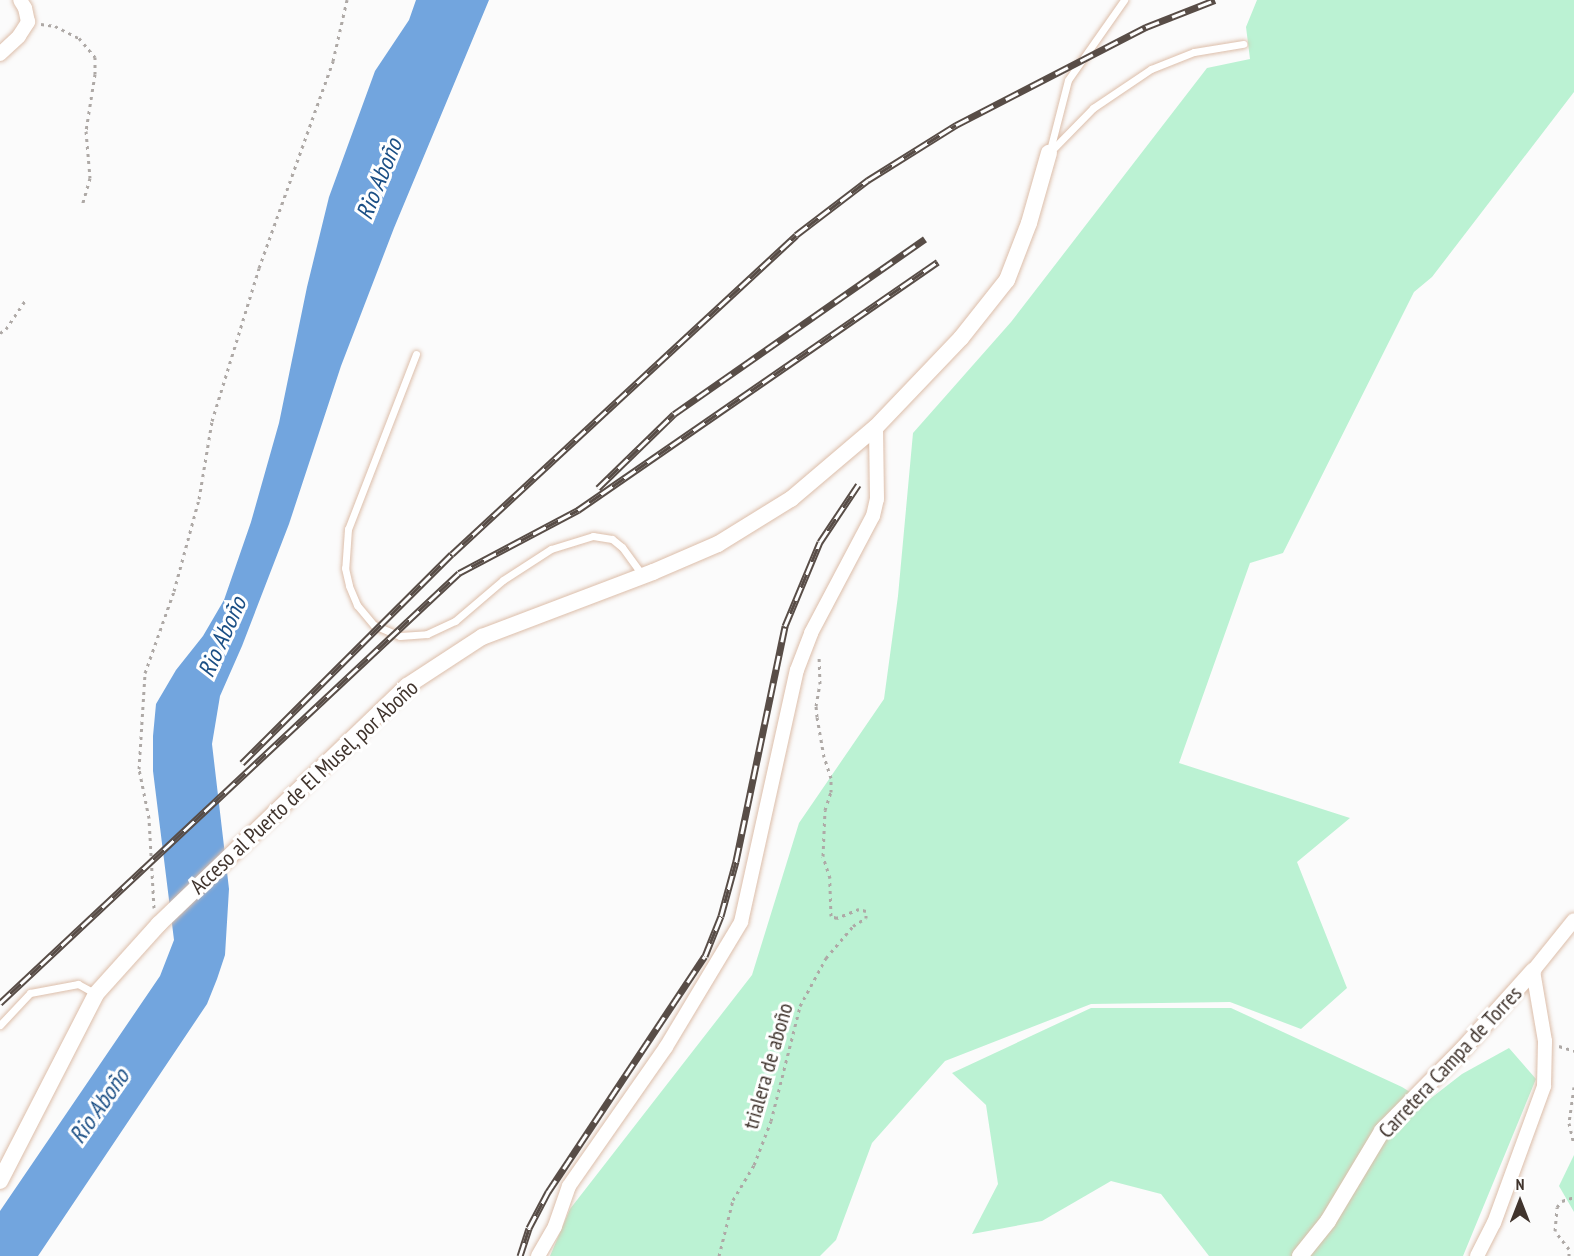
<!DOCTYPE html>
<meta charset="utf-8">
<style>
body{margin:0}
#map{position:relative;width:1574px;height:1256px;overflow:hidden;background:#fbfbfb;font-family:"PT Sans Narrow",sans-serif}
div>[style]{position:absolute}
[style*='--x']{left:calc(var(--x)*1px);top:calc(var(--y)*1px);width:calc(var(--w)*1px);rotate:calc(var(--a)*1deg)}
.green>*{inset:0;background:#bbf2d3}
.water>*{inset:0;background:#72a5de}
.pier>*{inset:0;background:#fbfbfb;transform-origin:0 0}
.path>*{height:3px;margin-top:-1.5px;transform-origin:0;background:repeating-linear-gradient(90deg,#aea9a6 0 3px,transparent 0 7.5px)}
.roads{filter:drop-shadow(0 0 2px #dcbeaa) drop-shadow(0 0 2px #dcbeaa)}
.service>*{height:7px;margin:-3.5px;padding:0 3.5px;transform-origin:3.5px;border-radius:3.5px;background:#fff}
.minor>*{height:14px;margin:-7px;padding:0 7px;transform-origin:7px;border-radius:7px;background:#fff}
.tertiary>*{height:16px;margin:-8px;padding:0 8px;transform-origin:8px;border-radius:8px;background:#fff}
.rail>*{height:7px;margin-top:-3.5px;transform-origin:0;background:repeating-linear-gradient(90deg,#fff 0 14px,#584d47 0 28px);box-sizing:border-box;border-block:2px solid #584d47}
span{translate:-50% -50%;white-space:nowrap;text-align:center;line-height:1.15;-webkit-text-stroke:6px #fff;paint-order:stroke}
.street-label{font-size:22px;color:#40342d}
.water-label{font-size:24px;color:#1b4f85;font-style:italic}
.north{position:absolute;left:1490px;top:1172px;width:60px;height:60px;-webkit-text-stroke:4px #fff;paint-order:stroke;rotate:0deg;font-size:16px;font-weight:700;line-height:24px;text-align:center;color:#40342d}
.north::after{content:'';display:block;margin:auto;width:21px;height:27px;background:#40342d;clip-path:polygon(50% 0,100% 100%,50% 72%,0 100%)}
</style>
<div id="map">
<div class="green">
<div style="clip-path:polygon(1257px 0,1574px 0,1574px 92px,1432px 277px,1414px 292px,1283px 553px,1250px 563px,1179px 763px,1350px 818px,1297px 862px,1347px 988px,1301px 1029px,1230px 1002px,1091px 1004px,945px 1061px,872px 1143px,836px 1240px,820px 1256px,550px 1256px,570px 1209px,752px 975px,799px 823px,884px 699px,898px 596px,913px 433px,1011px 322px,1207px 68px,1250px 59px,1246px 27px)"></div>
<div style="clip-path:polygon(1091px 1008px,1231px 1008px,1402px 1087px,1426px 1102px,1462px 1074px,1509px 1048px,1536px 1079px,1463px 1256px,1209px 1256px,1161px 1194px,1111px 1181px,1042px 1221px,972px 1234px,998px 1184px,986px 1105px,952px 1073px)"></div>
<div style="clip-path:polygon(1574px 1155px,1574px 1212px,1559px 1186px)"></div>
</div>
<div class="water">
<div style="clip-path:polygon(416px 0,489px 0,394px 228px,341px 366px,289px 524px,242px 646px,220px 696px,212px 744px,229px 889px,225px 955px,217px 979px,207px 1004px,38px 1256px,0 1256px,0 1211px,160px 976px,174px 940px,153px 771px,153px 736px,156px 704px,176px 670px,203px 636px,224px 600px,251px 522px,279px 423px,307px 287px,329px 197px,375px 71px,409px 20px)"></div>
</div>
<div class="pier">
<div style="left:489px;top:0;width:3px;height:270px"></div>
</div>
<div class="path">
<div style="--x:41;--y:24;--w:14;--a:8"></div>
<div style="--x:55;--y:26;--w:27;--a:27"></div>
<div style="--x:79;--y:38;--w:25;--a:50"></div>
<div style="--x:95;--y:57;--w:17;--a:90"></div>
<div style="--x:95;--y:74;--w:58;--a:99"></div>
<div style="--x:86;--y:131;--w:47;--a:85.1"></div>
<div style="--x:90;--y:178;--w:26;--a:106"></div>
<div style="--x:0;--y:333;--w:7;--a:-34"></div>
<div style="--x:6;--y:329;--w:36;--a:-56"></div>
<div style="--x:154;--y:908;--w:90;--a:-93.2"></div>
<div style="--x:149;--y:818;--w:50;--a:-101.5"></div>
<div style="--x:139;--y:769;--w:96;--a:-86.4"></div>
<div style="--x:145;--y:673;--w:87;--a:-70.5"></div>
<div style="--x:174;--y:591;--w:95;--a:-74.8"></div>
<div style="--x:199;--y:499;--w:79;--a:-80.5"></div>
<div style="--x:212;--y:421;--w:160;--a:-72.9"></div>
<div style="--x:259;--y:268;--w:220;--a:-70.3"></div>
<div style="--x:333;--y:61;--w:63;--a:-77.1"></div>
<div style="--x:1559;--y:1046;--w:16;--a:18"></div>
<div style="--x:1574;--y:1087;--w:36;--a:98"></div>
<div style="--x:1569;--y:1123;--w:22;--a:77"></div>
<div style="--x:719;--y:1256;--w:58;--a:-76"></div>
<div style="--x:733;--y:1200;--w:41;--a:-59"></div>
<div style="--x:754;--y:1165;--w:47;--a:-68.9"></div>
<div style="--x:771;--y:1121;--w:119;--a:-75.8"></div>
<div style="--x:800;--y:1006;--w:55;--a:-61.6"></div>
<div style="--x:826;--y:958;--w:42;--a:-49.8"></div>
<div style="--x:853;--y:926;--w:15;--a:-32"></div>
<div style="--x:866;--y:918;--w:7;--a:-90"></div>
<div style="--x:866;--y:911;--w:7;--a:-164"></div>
<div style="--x:859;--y:909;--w:24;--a:158"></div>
<div style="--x:837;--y:918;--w:6;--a:-162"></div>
<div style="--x:831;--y:916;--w:38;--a:-92"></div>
<div style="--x:830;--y:878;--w:23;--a:-108"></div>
<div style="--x:823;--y:856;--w:46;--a:-87.5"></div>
<div style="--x:825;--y:810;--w:19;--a:-72"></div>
<div style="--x:831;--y:792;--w:14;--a:-90"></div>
<div style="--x:831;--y:778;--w:22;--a:-108"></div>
<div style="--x:824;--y:757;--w:41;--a:-99.9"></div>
<div style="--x:817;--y:717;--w:11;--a:-95"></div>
<div style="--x:816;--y:706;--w:22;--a:-80"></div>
<div style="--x:820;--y:684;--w:29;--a:-92"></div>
<div style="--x:1569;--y:1256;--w:7;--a:-90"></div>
<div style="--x:1569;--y:1249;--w:23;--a:-128"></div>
<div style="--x:1555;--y:1231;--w:24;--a:-85"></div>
<div style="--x:1557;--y:1207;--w:8;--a:-50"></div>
<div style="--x:1562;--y:1201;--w:13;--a:-18"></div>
</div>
<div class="roads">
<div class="service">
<div style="--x:1050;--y:150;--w:72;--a:-75.6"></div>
<div style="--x:1068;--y:80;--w:98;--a:-55"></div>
<div style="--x:1049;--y:153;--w:63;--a:-45.6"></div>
<div style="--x:1093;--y:108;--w:70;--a:-33.9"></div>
<div style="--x:1151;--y:69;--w:46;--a:-21.6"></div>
<div style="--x:1194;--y:52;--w:50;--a:-9.3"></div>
<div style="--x:416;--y:354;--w:188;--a:111.2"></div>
<div style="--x:348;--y:529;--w:39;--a:94"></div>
<div style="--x:345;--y:568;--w:18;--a:77"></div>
<div style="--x:349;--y:586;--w:21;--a:67"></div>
<div style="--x:357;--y:605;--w:26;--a:50"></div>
<div style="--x:374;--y:625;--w:28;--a:23"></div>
<div style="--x:400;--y:636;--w:27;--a:-4"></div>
<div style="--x:427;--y:634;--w:31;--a:-25"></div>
<div style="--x:455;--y:621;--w:63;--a:-40.5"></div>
<div style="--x:503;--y:580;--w:57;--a:-32.9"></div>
<div style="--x:551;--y:549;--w:44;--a:-17.2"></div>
<div style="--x:593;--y:536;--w:19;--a:9"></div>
<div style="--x:612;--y:539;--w:13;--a:39"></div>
<div style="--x:622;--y:547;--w:36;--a:54"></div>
<div style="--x:0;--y:1025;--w:44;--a:-46.8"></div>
<div style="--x:30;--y:993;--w:49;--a:-10.6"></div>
<div style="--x:78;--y:984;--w:21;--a:29"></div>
</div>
<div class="minor">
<div style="--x:0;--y:54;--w:26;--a:-43"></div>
<div style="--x:19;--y:36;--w:17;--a:-57"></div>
<div style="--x:28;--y:22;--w:14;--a:-102"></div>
<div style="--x:25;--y:8;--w:9;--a:-122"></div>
<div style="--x:538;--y:1256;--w:34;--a:-60"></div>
<div style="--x:555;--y:1226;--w:42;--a:-70.7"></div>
<div style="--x:569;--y:1186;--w:169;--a:-55.1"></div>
<div style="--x:666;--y:1047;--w:146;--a:-59"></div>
<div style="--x:741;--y:922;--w:258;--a:-77.5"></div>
<div style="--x:797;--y:670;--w:40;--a:-69"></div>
<div style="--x:811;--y:633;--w:132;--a:-62.1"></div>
<div style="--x:873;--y:516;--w:17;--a:-77"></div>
<div style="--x:877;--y:499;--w:72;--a:-90.8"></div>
<div style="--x:1477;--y:1256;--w:37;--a:-63"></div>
<div style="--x:1494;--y:1223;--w:146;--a:-69.9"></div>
<div style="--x:1544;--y:1086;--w:45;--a:-88.7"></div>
<div style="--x:1545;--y:1041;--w:71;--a:-99.7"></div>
<div style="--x:1533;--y:971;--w:65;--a:-51.2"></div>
</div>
<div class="tertiary">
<div style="--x:0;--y:1181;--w:210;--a:-62.8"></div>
<div style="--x:96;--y:994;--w:94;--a:-48"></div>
<div style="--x:159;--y:924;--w:344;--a:-43.8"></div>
<div style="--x:407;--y:686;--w:90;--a:-33.2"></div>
<div style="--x:482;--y:637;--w:183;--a:-20.8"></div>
<div style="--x:653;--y:572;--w:71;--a:-23.3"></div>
<div style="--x:718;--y:544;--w:86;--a:-31.7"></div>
<div style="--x:791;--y:499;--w:111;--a:-40.3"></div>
<div style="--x:876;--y:427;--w:123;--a:-46.3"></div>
<div style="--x:961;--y:338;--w:74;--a:-51.6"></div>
<div style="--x:1007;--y:280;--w:61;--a:-68.9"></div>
<div style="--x:1029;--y:223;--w:73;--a:-74.1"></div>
<div style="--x:1300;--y:1256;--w:45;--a:-51.3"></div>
<div style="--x:1328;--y:1221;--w:105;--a:-59"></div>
<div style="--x:1382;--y:1131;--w:115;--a:-45.4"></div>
<div style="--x:1463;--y:1049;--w:105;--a:-48.1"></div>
</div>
</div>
<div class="rail">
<div style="--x:598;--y:488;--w:106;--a:-44.2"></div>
<div style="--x:674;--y:414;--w:306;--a:-34.9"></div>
<div style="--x:242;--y:763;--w:296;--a:-44.9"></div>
<div style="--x:452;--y:554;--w:469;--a:-42.8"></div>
<div style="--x:796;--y:235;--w:91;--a:-37.4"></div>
<div style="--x:868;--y:180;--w:104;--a:-32"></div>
<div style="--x:956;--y:125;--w:214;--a:-27.3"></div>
<div style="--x:1146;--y:27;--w:74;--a:-21.4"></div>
<div style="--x:0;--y:1003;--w:629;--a:-43.13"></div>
<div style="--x:459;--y:573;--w:135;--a:-27.9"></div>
<div style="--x:578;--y:510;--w:437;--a:-34.6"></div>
<div style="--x:520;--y:1256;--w:29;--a:-72"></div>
<div style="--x:529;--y:1228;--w:41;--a:-62.2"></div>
<div style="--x:548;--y:1192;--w:283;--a:-56.4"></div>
<div style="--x:705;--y:956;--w:43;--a:-68.2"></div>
<div style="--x:721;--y:916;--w:57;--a:-74.7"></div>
<div style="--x:736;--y:861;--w:240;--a:-78.2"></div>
<div style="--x:785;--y:626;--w:91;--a:-67.4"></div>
<div style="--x:820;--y:542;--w:69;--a:-56.3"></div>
</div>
<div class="street-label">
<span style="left:304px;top:787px;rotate:-43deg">Acceso al Puerto de El Musel, por Aboño</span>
<span style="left:1450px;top:1062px;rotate:-47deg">Carretera Campa de Torres</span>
<span style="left:768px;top:1066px;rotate:-74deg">trialera de aboño</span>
</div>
<div class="water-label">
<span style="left:379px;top:179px;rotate:-68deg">Rio Aboño</span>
<span style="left:222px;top:637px;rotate:-66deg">Rio Aboño</span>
<span style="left:99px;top:1106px;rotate:-55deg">Rio Aboño</span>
</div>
<div class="north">N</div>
</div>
